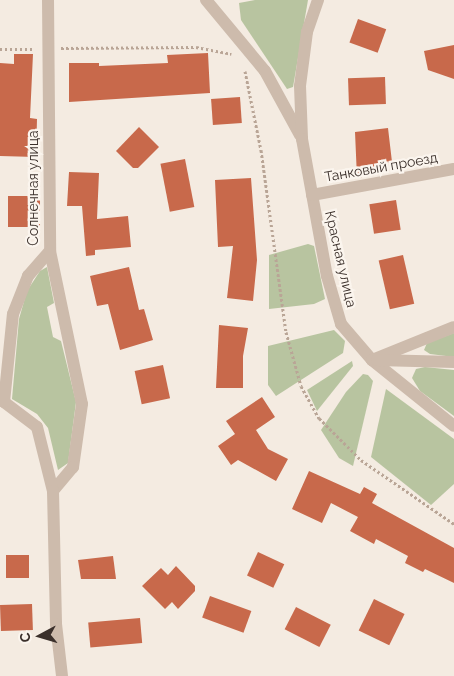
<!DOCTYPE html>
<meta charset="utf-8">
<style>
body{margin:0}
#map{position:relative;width:454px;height:676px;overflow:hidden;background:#f4ebe1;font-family:Raleway,sans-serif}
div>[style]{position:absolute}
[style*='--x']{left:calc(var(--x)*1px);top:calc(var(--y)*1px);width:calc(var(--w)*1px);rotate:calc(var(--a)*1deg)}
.green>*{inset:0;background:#b8c4a0}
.building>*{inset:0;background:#c8694b;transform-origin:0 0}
.path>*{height:3px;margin-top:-1.5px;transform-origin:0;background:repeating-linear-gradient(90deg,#b9a596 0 2.5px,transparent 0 5px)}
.street>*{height:12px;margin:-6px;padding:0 6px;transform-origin:6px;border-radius:6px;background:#cdbbac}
span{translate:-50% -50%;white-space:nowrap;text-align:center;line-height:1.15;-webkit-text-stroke:4.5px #fbf5ee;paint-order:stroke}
.street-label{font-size:14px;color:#3b302b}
.north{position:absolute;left:15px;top:611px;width:50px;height:50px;-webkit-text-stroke:4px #fbf5ee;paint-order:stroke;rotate:264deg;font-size:14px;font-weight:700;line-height:20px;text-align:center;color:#3b302b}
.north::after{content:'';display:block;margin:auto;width:18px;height:22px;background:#3b302b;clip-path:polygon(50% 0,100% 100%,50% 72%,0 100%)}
</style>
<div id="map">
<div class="green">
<div style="clip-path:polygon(255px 0,308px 0,293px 87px,287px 89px,241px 20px,239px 3px)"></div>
<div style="clip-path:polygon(308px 244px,314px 246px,325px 299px,314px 304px,269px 309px,269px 255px)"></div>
<div style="clip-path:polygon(47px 267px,54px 303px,47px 307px,53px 337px,61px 341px,76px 402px,68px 463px,58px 470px,48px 428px,37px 414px,12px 399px,19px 319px,27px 291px,40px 271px)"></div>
<div style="clip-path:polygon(334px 330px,345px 341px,343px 353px,276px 396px,268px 385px,268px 346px)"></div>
<div style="clip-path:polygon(454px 333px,454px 357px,430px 354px,424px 350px,427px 343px)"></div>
<div style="clip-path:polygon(352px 361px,353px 366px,317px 411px,307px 390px)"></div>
<div style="clip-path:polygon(425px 367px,454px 370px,454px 416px,420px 391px,412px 378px,416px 369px)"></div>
<div style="clip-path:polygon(363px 374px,368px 375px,373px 381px,353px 466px,339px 458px,321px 430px,346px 392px)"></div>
<div style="clip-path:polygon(386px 389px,454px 439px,454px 484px,431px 505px,371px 457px)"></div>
</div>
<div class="building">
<div style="left:358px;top:19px;width:30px;height:25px;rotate:20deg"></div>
<div style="clip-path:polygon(454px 45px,454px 79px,428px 70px,424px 51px)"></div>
<div style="clip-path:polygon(208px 53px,210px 93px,69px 102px,69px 63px,99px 63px,99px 66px,168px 63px,167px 55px)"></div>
<div style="clip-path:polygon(14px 54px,33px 54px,30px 118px,37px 119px,36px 157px,0 156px,0 63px,14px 64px)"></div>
<div style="left:385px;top:77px;width:27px;height:37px;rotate:88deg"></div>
<div style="left:240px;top:97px;width:26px;height:29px;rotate:86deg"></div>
<div style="clip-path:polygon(139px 127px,159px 147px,138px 168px,133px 168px,116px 151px)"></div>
<div style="clip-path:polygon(388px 128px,392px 162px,379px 163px,380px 174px,357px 178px,355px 132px)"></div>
<div style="left:185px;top:159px;width:49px;height:25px;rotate:79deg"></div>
<div style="clip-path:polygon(69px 172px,99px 173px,97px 219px,128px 216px,131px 247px,95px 250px,95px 255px,86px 256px,82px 206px,67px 206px)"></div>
<div style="clip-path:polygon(251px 178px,257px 260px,253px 301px,227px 298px,233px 246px,218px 247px,215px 180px)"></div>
<div style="left:8px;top:196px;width:32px;height:31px"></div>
<div style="left:396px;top:200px;width:30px;height:27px;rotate:81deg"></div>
<div style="left:403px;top:255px;width:50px;height:25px;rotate:77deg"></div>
<div style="clip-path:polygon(129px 267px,139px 310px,144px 309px,153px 340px,120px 350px,108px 304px,97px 306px,90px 276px)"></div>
<div style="clip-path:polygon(219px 325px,248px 328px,243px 356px,243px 388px,216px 388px)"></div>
<div style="left:163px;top:365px;width:34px;height:29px;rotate:78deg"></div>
<div style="clip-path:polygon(262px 397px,275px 417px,256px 430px,268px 449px,288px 459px,276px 481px,238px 460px,231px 465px,218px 446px,235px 434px,226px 421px)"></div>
<div style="clip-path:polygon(309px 471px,360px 494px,364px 487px,377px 494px,372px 503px,454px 548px,454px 583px,425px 569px,423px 572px,405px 563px,408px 556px,376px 539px,374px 544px,350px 531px,358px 517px,331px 503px,322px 523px,292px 509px)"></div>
<div style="left:258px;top:552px;width:29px;height:26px;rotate:25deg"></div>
<div style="left:6px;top:555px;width:23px;height:23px"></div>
<div style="clip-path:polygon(113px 556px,116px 579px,81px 579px,78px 560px)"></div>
<div style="clip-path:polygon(176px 566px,195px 586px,195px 591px,178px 609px,172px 602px,165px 609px,142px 586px,161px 568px,168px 575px)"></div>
<div style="left:210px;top:596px;width:44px;height:23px;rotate:20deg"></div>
<div style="left:374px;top:599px;width:34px;height:35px;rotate:26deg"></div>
<div style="left:32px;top:604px;width:26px;height:32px;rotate:88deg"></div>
<div style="left:296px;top:607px;width:39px;height:25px;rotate:27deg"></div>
<div style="left:140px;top:618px;width:25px;height:52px;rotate:85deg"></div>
</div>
<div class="path">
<div style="--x:61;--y:48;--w:135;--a:-0.4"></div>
<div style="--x:196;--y:47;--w:36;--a:11"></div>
<div style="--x:0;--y:49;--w:34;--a:0"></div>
<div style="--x:245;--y:71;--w:81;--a:78.6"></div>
<div style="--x:261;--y:150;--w:184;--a:82.2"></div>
<div style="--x:286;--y:332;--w:56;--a:74.5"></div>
<div style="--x:301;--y:386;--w:37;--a:61"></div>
<div style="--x:319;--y:418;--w:59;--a:45"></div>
<div style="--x:361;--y:460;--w:113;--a:34.5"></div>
</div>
<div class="street">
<div style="--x:48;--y:0;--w:251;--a:89.5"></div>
<div style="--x:50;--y:251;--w:156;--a:78.2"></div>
<div style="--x:82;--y:404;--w:64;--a:98.1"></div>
<div style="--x:73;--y:467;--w:31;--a:130"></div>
<div style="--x:206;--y:0;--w:92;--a:50.3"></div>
<div style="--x:265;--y:71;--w:73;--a:61.3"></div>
<div style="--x:318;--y:0;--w:34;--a:109"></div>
<div style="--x:307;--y:32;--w:54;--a:97.4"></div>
<div style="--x:300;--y:86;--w:53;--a:87.8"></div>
<div style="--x:302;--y:139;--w:139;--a:79.7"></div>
<div style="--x:327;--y:276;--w:50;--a:73.7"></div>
<div style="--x:341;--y:324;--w:48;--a:49.3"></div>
<div style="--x:372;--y:360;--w:105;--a:38.8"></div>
<div style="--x:312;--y:195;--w:144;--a:-10.4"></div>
<div style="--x:372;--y:360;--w:88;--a:-21.9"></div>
<div style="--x:377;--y:360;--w:77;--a:1.5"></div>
<div style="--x:4;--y:402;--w:41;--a:37.1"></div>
<div style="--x:37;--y:427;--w:66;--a:76"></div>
<div style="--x:53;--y:491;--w:133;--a:88.7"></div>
<div style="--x:56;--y:624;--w:52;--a:83.4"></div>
<div style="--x:4;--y:402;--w:88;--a:-84.2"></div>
<div style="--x:13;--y:314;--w:41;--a:-68.5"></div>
<div style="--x:28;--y:276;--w:33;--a:-49"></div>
</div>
<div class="street-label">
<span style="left:381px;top:167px;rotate:-10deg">Танковый проезд</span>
<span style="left:33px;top:188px;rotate:-90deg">Солнечная улица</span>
<span style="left:341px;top:259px;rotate:77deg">Красная улица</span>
</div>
<div class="north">С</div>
</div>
